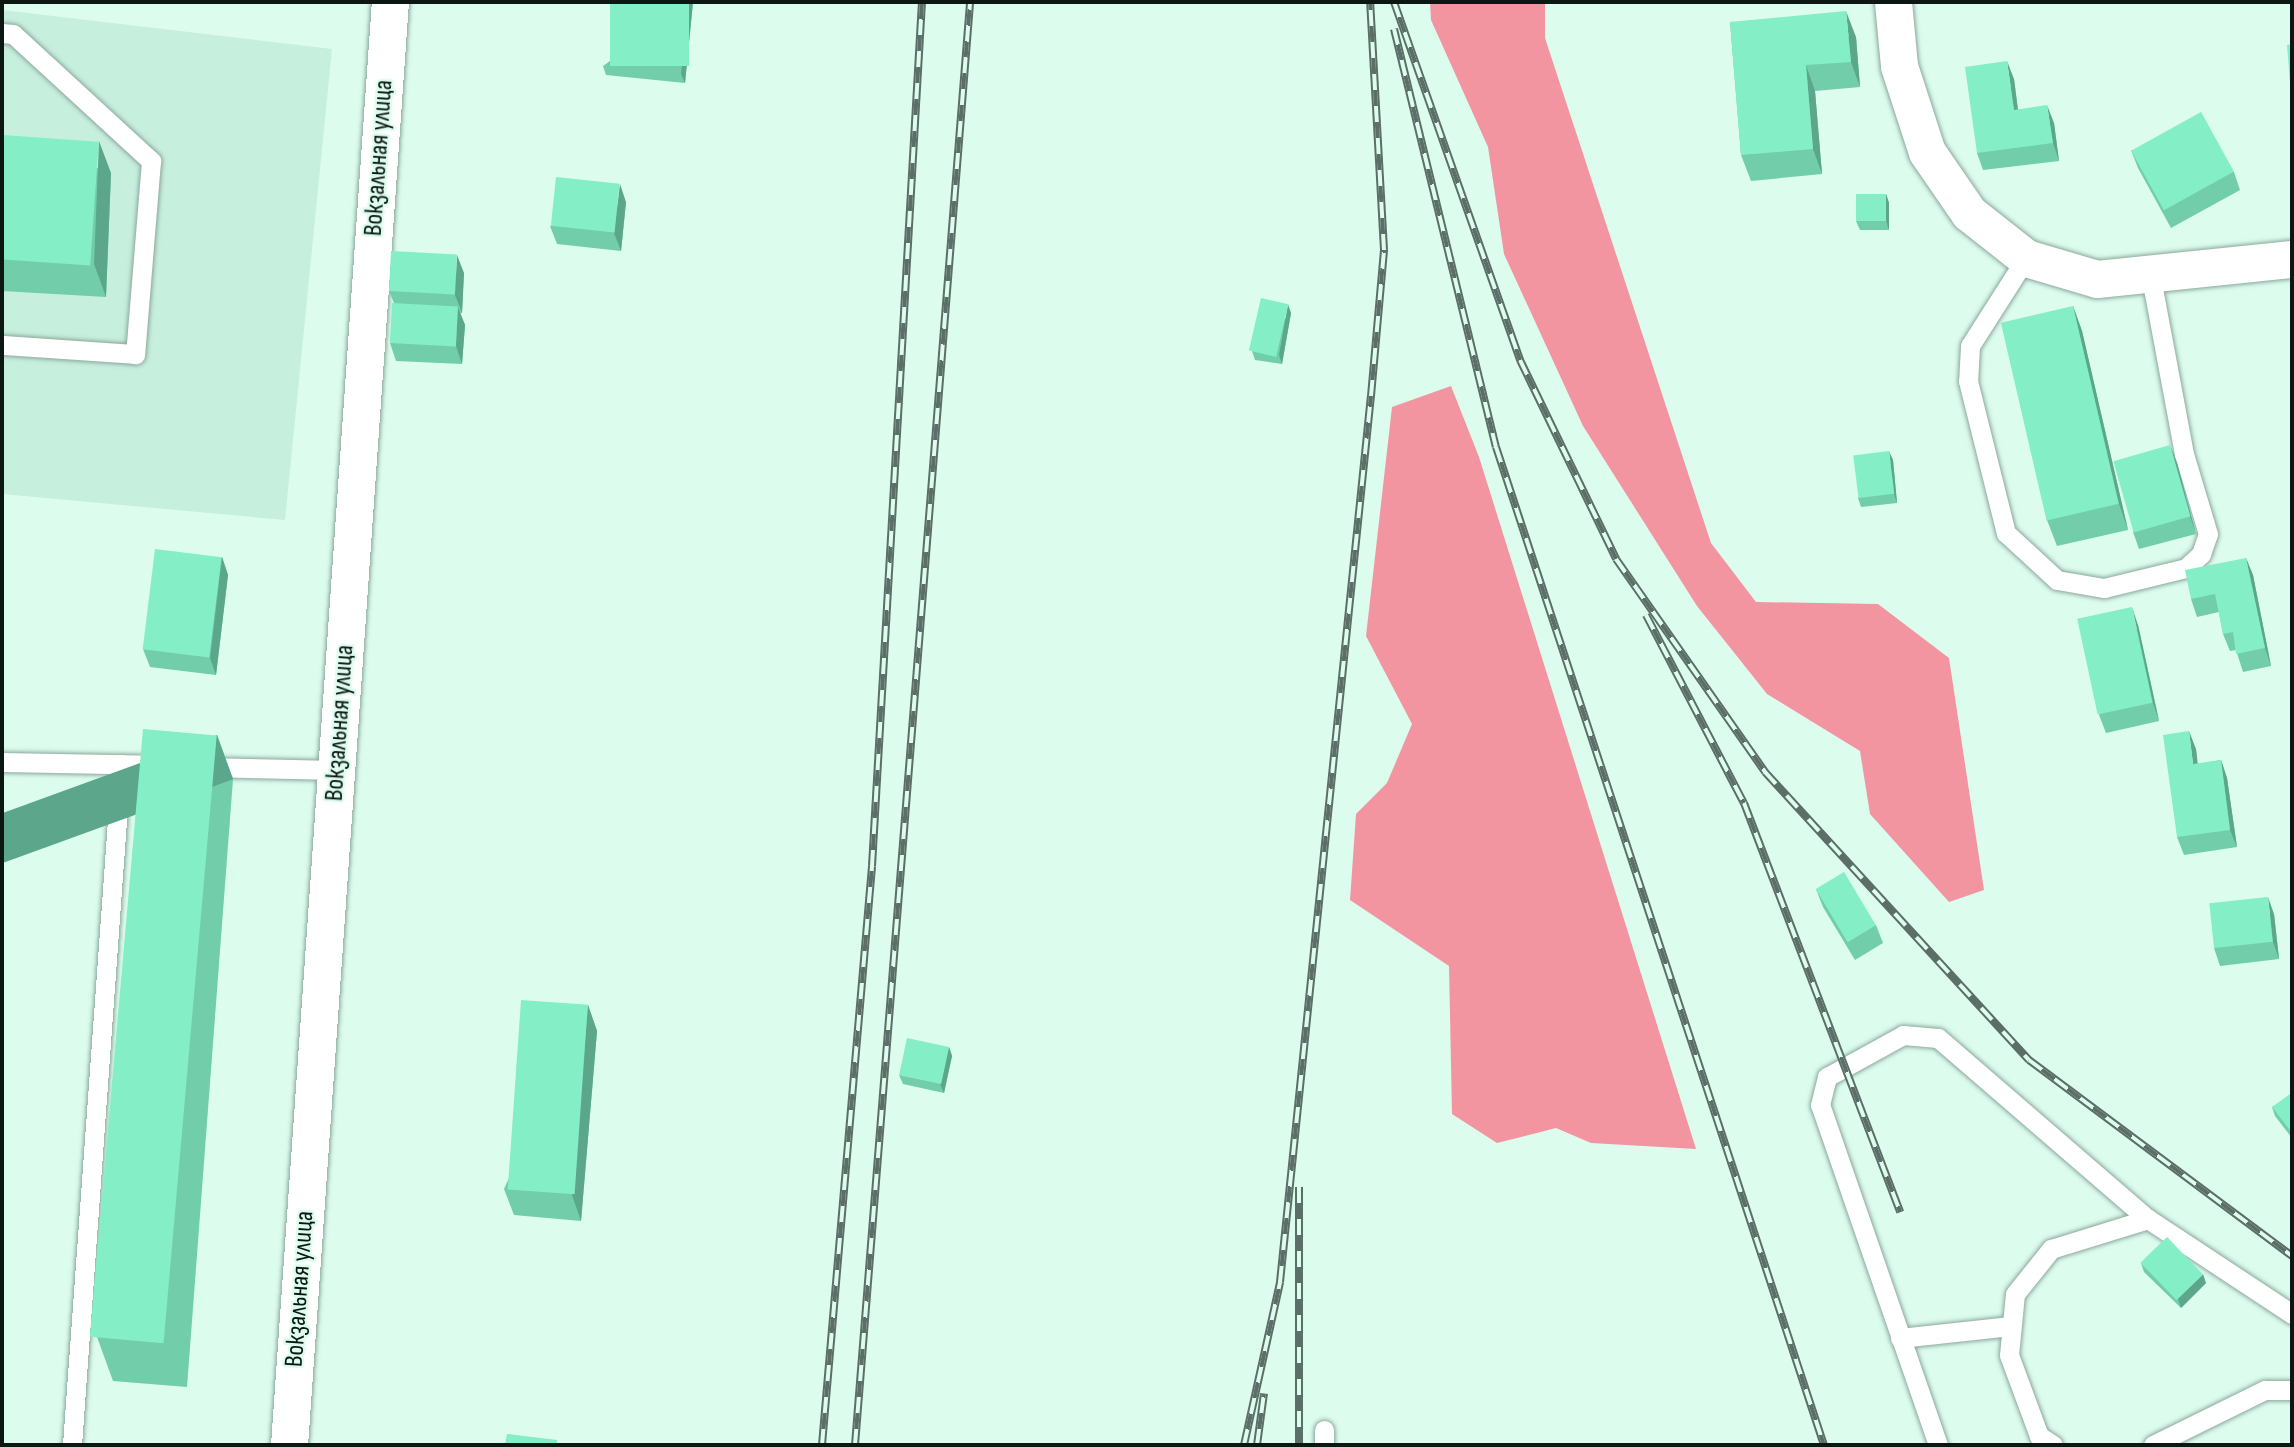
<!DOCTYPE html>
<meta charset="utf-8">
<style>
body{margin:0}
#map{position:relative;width:2294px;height:1447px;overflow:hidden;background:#dcfcee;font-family:"Sofia Sans Condensed",sans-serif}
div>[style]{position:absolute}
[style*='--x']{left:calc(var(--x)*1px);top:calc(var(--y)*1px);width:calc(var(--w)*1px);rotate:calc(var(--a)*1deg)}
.built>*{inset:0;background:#c7efde}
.forest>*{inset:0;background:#f395a1}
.roads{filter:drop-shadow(0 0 2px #8ba89b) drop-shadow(0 0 2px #8ba89b)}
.lane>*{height:19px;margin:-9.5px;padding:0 9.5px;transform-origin:9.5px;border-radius:9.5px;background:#fff}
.street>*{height:37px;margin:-18.5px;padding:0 18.5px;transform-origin:18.5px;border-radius:18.5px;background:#fff}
.rail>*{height:8px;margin-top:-4px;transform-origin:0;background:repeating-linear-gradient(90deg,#dcfcee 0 16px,#5b6e67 0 32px);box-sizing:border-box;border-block:2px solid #5b6e67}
.wall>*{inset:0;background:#72cdab}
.shaded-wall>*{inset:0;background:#5ca78b;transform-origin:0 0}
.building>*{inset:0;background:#84eec7;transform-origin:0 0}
span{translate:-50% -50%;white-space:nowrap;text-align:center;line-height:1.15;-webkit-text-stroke:5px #dcfcee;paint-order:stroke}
.street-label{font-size:26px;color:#0c1713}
.frame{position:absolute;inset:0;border:4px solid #0c1713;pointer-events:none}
</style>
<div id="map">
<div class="built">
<div style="clip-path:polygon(2px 10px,332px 49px,285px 520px,2px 494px)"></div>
</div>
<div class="forest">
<div style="clip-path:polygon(1430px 2px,1545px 2px,1545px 38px,1711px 543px,1756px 602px,1878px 604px,1949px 658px,1984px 890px,1949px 902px,1870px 814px,1860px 751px,1767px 694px,1697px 606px,1583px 426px,1504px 254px,1488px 147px,1431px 20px)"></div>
<div style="clip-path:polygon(1451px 386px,1479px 457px,1696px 1149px,1591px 1143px,1556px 1128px,1497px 1143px,1452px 1114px,1449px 966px,1350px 900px,1356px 814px,1387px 783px,1412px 724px,1366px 636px,1392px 407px)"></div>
</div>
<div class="roads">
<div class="lane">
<div style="--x:2;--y:33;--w:11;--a:5"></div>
<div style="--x:13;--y:34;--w:188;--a:42.6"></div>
<div style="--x:151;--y:161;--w:194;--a:94.7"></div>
<div style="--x:135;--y:354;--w:133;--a:-176.1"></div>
<div style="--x:2026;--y:258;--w:104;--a:122.5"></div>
<div style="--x:1970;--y:346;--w:35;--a:93"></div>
<div style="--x:1968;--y:381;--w:157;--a:76"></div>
<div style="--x:2006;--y:533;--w:69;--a:42.7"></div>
<div style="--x:2057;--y:580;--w:48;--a:9.7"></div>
<div style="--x:2104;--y:588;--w:84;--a:-13.7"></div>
<div style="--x:2186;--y:568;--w:21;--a:-43"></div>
<div style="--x:2201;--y:554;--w:21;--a:-71"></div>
<div style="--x:2208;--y:534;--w:84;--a:-106.7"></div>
<div style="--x:2184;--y:454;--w:184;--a:-100.6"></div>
<div style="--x:2;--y:762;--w:162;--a:1.1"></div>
<div style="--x:204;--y:767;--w:132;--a:1.3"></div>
<div style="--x:1900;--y:1338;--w:111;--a:-6.2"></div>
<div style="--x:1324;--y:1430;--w:15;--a:90"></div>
<div style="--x:72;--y:1445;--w:683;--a:-85.88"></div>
<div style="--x:1938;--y:1445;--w:360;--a:-109.1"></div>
<div style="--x:1820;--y:1105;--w:29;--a:-76"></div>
<div style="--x:1827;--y:1077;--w:87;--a:-28.9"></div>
<div style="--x:1903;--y:1035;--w:35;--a:5"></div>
<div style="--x:1938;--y:1038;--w:277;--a:40.8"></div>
<div style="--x:2053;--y:1445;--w:17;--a:-147"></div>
<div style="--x:2039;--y:1436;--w:86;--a:-110.3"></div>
<div style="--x:2009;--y:1355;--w:61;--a:-84.4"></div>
<div style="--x:2015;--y:1294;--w:58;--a:-51.3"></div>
<div style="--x:2051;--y:1249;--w:102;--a:-17.2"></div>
<div style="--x:2148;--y:1219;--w:173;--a:33.4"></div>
<div style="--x:2153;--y:1445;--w:125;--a:-26.2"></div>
<div style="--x:2265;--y:1390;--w:27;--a:0"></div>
</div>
<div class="street">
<div style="--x:1893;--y:2;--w:64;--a:84.6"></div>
<div style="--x:1899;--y:66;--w:90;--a:72"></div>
<div style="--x:1927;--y:152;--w:74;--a:55.5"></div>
<div style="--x:1969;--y:213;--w:73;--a:38.3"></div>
<div style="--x:2026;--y:258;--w:74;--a:16.5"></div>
<div style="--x:2097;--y:279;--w:196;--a:-5.9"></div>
<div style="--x:289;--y:1445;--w:1447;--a:-86"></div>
</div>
</div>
<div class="rail">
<div style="--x:1394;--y:2;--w:380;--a:70.6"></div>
<div style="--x:1520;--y:360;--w:221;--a:64.2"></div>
<div style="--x:1616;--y:559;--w:260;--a:55"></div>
<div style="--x:1765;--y:772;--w:391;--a:47.5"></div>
<div style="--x:2029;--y:1060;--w:328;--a:36.7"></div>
<div style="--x:1394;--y:29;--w:430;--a:76.3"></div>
<div style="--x:1496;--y:447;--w:1051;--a:71.81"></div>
<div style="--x:1646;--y:615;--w:212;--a:62.5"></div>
<div style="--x:1744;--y:803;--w:438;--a:69.1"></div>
<div style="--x:1299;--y:1187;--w:258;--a:90"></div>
<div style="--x:822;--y:1445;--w:581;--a:-85.06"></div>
<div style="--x:872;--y:866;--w:865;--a:-86.69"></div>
<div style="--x:855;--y:1445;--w:1448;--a:-85.44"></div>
<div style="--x:1244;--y:1445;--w:167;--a:-77.5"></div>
<div style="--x:1280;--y:1282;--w:891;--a:-84.14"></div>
<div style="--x:1371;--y:396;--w:147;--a:-84.9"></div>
<div style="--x:1384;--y:250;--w:248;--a:-93.2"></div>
<div style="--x:1257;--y:1445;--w:52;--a:-82.3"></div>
</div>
<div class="wall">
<div style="clip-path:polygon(693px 2px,685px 83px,606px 75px,603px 66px)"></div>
<div style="clip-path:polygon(1730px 22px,1856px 37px,1860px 87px,1815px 91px,1822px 174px,1751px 181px,1741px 155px)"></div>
<div style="clip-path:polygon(2014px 79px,2018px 109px,2054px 123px,2059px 161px,1983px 170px,1977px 153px)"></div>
<div style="clip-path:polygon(2px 135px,111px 173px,106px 297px,2px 291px)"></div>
<div style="clip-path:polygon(2131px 150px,2234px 172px,2240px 190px,2171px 228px,2138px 168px)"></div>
<div style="clip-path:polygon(1886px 194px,1889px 203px,1889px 230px,1860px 230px,1856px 221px)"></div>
<div style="clip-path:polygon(626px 202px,621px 251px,557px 244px,550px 226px)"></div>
<div style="clip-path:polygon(464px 273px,462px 313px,460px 313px,465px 325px,462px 364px,396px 361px,390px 343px,394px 303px,389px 291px)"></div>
<div style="clip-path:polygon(2073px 306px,2082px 331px,2128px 530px,2057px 546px,2047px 520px)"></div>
<div style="clip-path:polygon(1291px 313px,1282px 364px,1255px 360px,1252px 351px)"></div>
<div style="clip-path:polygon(1893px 460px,1897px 503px,1861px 507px,1858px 498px)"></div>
<div style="clip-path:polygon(2177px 463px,2196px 534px,2139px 549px,2133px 532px)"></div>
<div style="clip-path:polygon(222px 557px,228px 575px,216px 675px,150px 667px,143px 649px)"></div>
<div style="clip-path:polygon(2246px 558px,2253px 575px,2271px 666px,2243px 672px,2236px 650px,2230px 651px,2223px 634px,2219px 612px,2197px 617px,2191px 599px)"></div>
<div style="clip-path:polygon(2138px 625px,2159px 721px,2106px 733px,2099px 715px)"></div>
<div style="clip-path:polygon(217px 735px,233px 779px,187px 1387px,113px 1381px,97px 1337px)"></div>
<div style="clip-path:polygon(2196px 749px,2197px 764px,2221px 760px,2227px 778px,2237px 847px,2184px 855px,2177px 837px)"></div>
<div style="clip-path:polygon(1816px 889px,1876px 925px,1883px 943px,1855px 960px,1823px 907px)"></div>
<div style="clip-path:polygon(2274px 914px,2279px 959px,2220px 966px,2214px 948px)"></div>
<div style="clip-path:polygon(588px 1005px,597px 1031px,581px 1221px,514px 1215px,504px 1189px)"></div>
<div style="clip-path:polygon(949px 1047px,952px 1056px,944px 1093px,903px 1084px,899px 1075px)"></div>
<div style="clip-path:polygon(2292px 1097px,2292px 1138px,2275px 1116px,2272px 1107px)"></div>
<div style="clip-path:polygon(2141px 1263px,2206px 1283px,2181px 1308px,2144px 1272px)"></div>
</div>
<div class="shaded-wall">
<div style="clip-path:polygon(689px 2px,693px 2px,685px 83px,681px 74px)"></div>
<div style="clip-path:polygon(1846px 11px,1856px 37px,1860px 87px,1851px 62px)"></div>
<div style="clip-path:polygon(2007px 61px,2014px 79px,2020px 127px,2014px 110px)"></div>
<div style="clip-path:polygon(1806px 65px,1815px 91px,1822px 174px,1813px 149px)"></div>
<div style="clip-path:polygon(2047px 105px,2054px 123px,2059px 161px,2053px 143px)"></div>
<div style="clip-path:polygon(99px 141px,111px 173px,106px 297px,94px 264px)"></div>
<div style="clip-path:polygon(620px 184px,626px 202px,621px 251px,614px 233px)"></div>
<div style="clip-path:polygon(1886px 194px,1889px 203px,1889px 230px,1886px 221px)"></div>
<div style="clip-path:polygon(457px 255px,464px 273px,462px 313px,455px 295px)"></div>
<div style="clip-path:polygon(1288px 304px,1291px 313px,1282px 364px,1279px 355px)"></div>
<div style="clip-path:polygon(2073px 306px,2082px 331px,2128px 530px,2119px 504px)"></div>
<div style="clip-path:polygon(458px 307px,465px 325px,462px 364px,456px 346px)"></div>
<div style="clip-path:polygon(2170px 445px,2177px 463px,2196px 534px,2190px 516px)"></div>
<div style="clip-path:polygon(1889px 451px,1893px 460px,1897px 503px,1894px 494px)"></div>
<div style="clip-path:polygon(222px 557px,228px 575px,216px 675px,210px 658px)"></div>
<div style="clip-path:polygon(2246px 558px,2253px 575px,2271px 666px,2265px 648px)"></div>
<div style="clip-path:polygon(2132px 607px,2138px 625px,2159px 721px,2153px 703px)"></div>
<div style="clip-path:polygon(2189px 731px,2196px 749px,2200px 782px,2193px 764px)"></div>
<div style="left:217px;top:735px;width:47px;height:610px;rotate:70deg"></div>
<div style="clip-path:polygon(2221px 760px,2227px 778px,2237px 847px,2230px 830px)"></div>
<div style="clip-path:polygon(2268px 897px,2274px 914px,2279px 959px,2273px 942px)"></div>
<div style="clip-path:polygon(588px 1005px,597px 1031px,581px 1221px,572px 1195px)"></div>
<div style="clip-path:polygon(949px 1047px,952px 1056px,944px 1093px,940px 1084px)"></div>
<div style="clip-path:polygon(2203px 1274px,2206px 1283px,2181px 1308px,2178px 1299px)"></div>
</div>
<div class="building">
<div style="left:610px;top:2px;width:79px;height:64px"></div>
<div style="clip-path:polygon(1846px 11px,1851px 62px,1806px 65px,1813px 149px,1741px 155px,1730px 22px)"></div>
<div style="clip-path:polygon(2292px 44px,2292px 108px,2287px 45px)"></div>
<div style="clip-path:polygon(2007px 61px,2014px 110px,2047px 105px,2053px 143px,1977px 153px,1965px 67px)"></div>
<div style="left:2201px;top:112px;width:68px;height:80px;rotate:61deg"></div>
<div style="left:2px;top:135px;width:97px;height:124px;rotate:4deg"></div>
<div style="left:556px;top:177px;width:64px;height:49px;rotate:6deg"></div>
<div style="left:1856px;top:194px;width:30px;height:27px"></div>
<div style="left:391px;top:251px;width:66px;height:40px;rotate:3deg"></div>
<div style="left:1261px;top:298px;width:28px;height:54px;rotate:13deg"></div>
<div style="left:392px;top:303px;width:66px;height:40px;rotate:3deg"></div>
<div style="left:2073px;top:306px;width:203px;height:74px;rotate:77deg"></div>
<div style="left:2170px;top:445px;width:74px;height:59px;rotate:74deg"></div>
<div style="left:1889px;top:451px;width:43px;height:36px;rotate:83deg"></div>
<div style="left:155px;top:549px;width:67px;height:101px;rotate:7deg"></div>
<div style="clip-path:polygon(2246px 558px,2265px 648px,2236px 654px,2233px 632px,2223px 634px,2215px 594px,2191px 599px,2185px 570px)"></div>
<div style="left:2132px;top:607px;width:98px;height:56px;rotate:78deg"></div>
<div style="left:143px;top:729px;width:74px;height:610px;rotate:5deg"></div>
<div style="clip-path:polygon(2189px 731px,2193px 764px,2221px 760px,2230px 830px,2177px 837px,2163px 735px)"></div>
<div style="left:1844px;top:872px;width:62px;height:33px;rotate:59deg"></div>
<div style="left:2268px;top:897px;width:45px;height:59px;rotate:84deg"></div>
<div style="left:521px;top:1000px;width:67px;height:190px;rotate:4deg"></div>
<div style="left:907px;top:1038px;width:43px;height:38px;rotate:12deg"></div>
<div style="clip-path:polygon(2290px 1094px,2292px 1097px,2292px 1133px,2272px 1107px)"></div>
<div style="left:2167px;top:1237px;width:52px;height:37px;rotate:46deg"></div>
<div style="clip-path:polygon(507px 1434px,557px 1440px,557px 1445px,505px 1445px)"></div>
</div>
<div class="street-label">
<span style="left:379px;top:158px;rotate:-86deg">Вокзальная улица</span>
<span style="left:340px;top:723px;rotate:-86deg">Вокзальная улица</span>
<span style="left:300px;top:1289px;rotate:-86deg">Вокзальная улица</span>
</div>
<div class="frame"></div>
</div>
